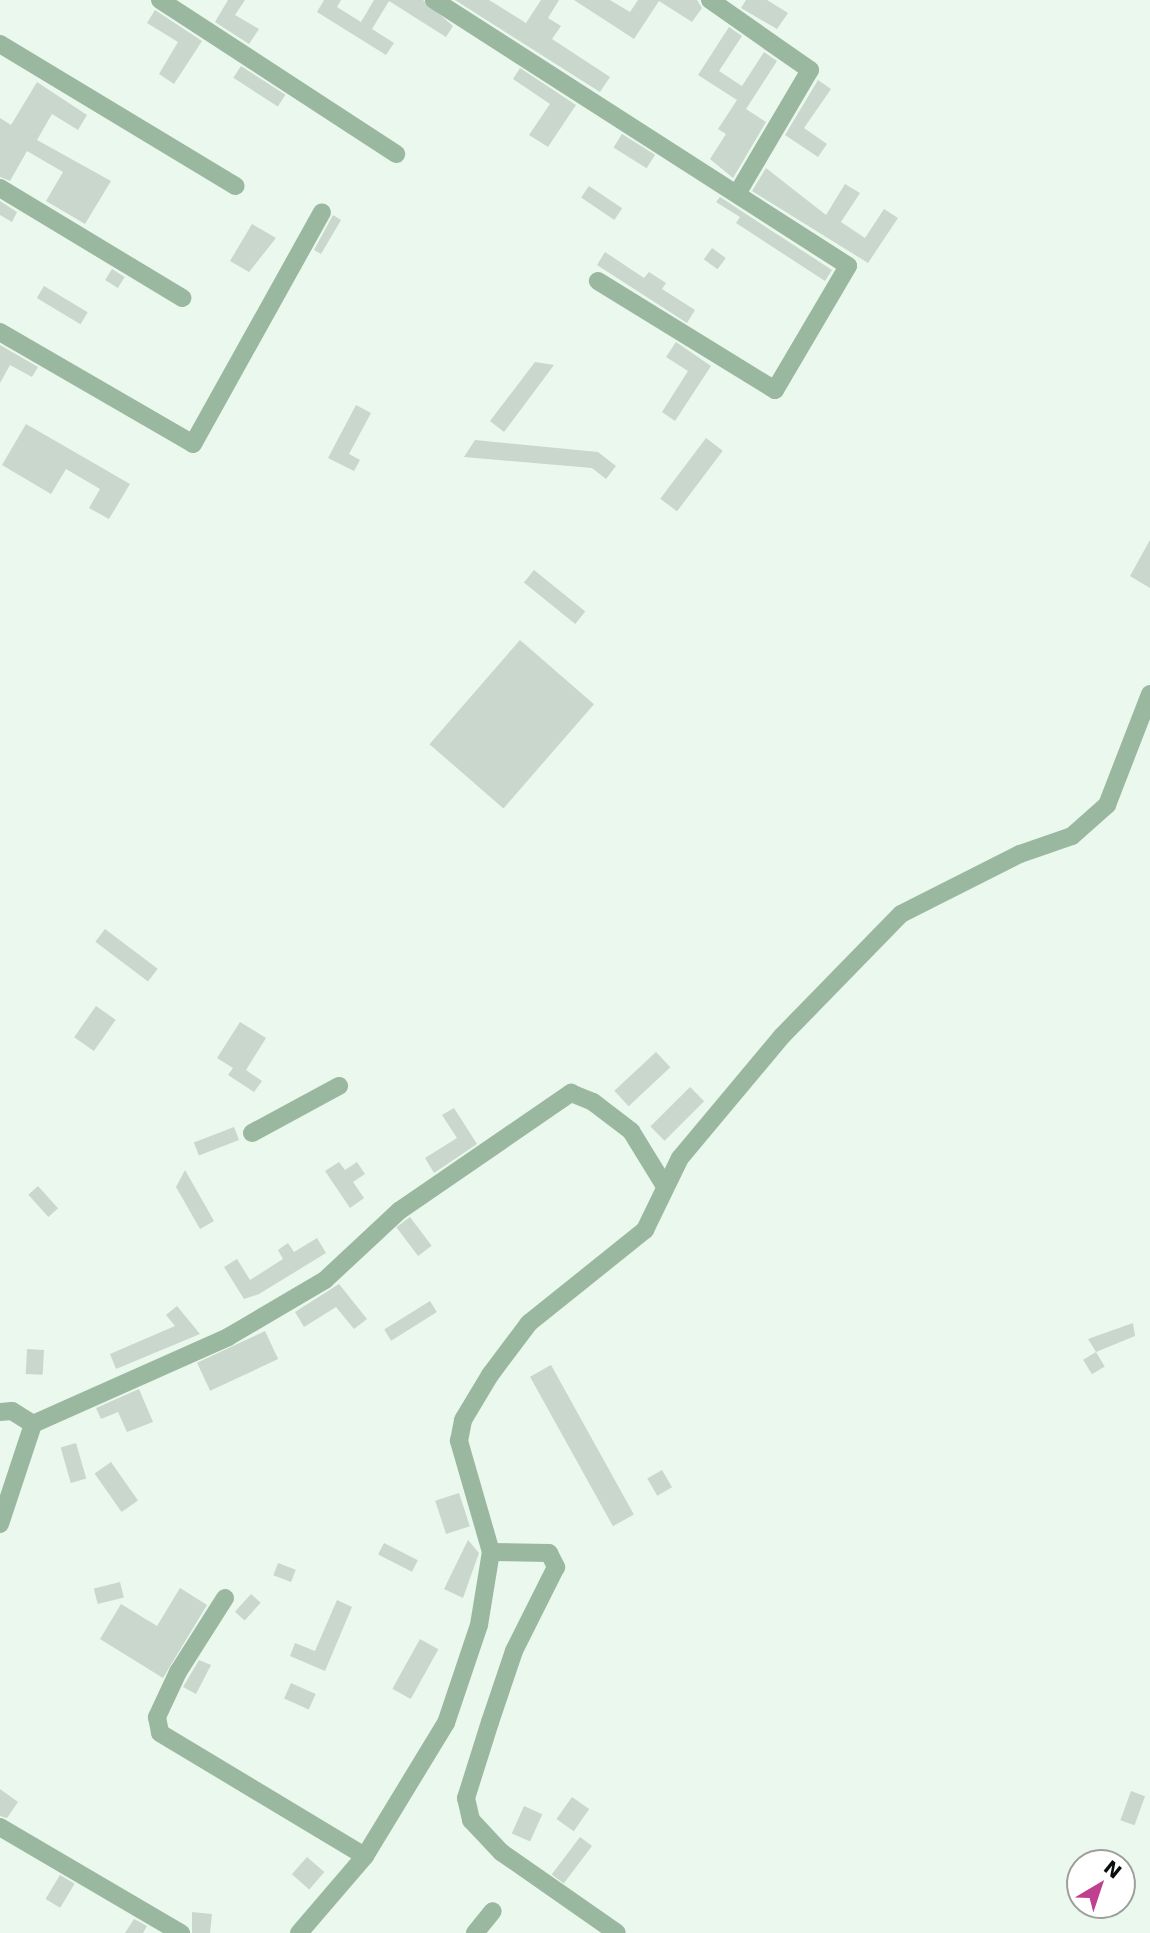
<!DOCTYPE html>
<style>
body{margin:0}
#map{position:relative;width:1150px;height:1933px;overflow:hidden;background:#ebf8ed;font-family:"DejaVu Sans",sans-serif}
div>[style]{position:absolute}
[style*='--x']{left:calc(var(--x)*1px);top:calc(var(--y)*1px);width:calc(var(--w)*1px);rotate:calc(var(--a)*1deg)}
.building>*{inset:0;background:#cad7cc;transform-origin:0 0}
.minor>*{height:18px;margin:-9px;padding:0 9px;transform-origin:9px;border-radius:9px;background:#9ab8a0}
span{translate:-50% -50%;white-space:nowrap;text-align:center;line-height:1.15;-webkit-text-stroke:7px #fff;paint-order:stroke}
.north{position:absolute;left:1066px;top:1849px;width:70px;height:70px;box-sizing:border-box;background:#fff;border:2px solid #9d9f9d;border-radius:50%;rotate:39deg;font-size:19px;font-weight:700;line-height:28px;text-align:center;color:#0a0f0b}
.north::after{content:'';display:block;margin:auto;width:24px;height:32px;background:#be408e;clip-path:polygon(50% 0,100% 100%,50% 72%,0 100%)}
</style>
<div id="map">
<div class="building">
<div style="clip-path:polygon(228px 0,245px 0,235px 15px,259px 29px,249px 44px,215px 22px)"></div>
<div style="clip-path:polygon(324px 0,341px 0,337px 7px,361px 22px,374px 0,423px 0,453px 26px,446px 37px,389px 1px,372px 29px,394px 43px,386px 55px,317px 12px)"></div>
<div style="clip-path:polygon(455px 0,489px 0,526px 23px,541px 0,559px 0,548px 18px,561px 26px,552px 39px,610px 77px,600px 92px)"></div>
<div style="clip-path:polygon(574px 0,610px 0,630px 12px,638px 0,697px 0,702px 8px,692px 22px,659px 1px,634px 39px)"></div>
<div style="clip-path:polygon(746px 0,767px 0,788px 13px,777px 29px,741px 8px)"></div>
<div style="clip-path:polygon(155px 10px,202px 41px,174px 84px,159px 74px,178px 42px,147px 23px)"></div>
<div style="clip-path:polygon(729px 27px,742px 36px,719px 71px,742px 86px,764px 52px,777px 61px,746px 109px,766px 122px,733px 178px,710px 159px,726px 134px,718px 129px,737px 100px,698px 75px)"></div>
<div style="left:241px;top:66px;width:53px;height:14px;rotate:33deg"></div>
<div style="clip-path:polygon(520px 68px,576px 105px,548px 147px,529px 135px,550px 104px,513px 79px)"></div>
<div style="clip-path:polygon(818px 80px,831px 89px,804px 128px,827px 144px,818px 157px,785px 135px)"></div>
<div style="clip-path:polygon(37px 82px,87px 115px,78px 130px,52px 114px,37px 140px,111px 181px,85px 224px,46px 201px,63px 172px,27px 151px,10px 181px,0 177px,0 118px,11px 125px)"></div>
<div style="left:622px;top:134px;width:39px;height:16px;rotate:32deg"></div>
<div style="clip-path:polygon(766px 168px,826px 215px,845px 184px,860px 193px,841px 222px,865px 238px,884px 209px,898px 218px,868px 263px,752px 191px)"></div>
<div style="left:589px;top:186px;width:40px;height:14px;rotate:34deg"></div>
<div style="clip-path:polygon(720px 197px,832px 270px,825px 281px,736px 223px,740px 217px,716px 202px)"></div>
<div style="clip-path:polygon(0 201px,17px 212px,12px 222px,0 215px)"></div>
<div style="clip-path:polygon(333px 215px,341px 220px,321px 254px,314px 250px)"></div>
<div style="clip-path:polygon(252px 224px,276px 238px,249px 272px,230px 261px)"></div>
<div style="left:712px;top:248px;width:17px;height:14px;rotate:36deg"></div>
<div style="clip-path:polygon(605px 252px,644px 278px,649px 272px,666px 283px,662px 289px,695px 310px,687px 323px,597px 265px)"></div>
<div style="left:112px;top:269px;width:15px;height:13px;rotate:32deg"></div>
<div style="left:44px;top:286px;width:51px;height:14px;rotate:31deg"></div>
<div style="clip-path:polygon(676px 342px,711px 366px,675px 421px,662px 412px,688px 371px,666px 357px)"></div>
<div style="clip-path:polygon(0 345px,38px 367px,32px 377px,10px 365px,0 383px)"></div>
<div style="clip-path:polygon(535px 362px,554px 365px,504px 432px,490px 421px)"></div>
<div style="clip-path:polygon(356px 405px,371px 413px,349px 454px,360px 460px,354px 471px,328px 458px)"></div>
<div style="clip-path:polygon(26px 424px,130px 484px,109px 519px,89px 508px,100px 489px,66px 469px,51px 494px,2px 465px)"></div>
<div style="left:706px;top:438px;width:21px;height:76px;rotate:37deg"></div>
<div style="clip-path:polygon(475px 440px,598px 452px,616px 466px,606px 479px,592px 468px,464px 457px)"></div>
<div style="clip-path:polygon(1150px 540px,1150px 588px,1130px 576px)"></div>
<div style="left:534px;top:570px;width:66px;height:16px;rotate:39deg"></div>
<div style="left:520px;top:640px;width:98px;height:138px;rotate:41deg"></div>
<div style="left:105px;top:929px;width:66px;height:16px;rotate:37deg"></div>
<div style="left:96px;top:1006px;width:24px;height:38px;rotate:35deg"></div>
<div style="clip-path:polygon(240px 1022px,266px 1038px,246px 1070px,262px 1081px,254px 1092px,228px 1075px,233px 1068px,217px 1058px)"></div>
<div style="left:656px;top:1052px;width:21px;height:57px;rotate:47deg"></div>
<div style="left:690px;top:1087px;width:20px;height:56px;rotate:45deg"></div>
<div style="clip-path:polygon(454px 1108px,477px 1144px,434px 1173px,425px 1158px,457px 1138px,442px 1115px)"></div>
<div style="left:234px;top:1127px;width:14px;height:43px;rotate:69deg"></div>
<div style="clip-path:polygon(339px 1162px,345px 1170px,357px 1162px,365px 1174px,353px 1182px,364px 1198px,350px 1208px,325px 1171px)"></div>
<div style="clip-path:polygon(185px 1170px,214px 1221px,200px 1229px,176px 1187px)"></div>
<div style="left:38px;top:1186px;width:30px;height:13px;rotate:48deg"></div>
<div style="left:410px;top:1217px;width:36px;height:17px;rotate:53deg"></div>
<div style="clip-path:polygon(317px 1238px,326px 1253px,259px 1294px,244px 1299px,224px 1267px,237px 1259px,250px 1280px,283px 1259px,278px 1250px,288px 1243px,294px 1252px)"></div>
<div style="clip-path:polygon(339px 1284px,367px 1319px,354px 1329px,336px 1307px,304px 1327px,295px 1312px)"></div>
<div style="left:430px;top:1301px;width:13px;height:54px;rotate:58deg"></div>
<div style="clip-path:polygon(177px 1306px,200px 1334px,116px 1369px,110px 1354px,175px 1326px,166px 1315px)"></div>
<div style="clip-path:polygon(1133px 1323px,1135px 1336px,1096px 1352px,1088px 1339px)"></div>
<div style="left:265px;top:1331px;width:31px;height:75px;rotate:65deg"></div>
<div style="left:27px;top:1349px;width:17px;height:25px;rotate:3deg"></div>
<div style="left:1096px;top:1352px;width:17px;height:15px;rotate:59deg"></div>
<div style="left:551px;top:1365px;width:171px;height:24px;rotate:61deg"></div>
<div style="clip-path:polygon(139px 1389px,153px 1422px,127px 1432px,118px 1412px,101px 1419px,96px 1408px)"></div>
<div style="left:76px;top:1443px;width:37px;height:16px;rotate:74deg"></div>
<div style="left:111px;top:1462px;width:47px;height:20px;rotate:55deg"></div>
<div style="left:662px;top:1470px;width:20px;height:17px;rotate:60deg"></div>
<div style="left:459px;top:1493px;width:35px;height:25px;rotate:72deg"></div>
<div style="clip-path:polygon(468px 1540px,479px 1553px,463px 1598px,444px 1589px)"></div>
<div style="left:384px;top:1543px;width:38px;height:13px;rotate:27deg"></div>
<div style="left:278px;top:1563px;width:19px;height:13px;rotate:21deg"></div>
<div style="left:120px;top:1582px;width:16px;height:27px;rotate:76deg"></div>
<div style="clip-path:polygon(180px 1588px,207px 1605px,163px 1678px,100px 1639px,121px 1604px,157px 1626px)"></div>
<div style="left:251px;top:1594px;width:13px;height:24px;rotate:42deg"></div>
<div style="clip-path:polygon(337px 1600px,352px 1607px,325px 1671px,290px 1656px,295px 1643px,315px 1651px)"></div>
<div style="left:420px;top:1639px;width:21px;height:57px;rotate:29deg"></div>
<div style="clip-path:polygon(199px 1660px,211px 1665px,196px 1694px,183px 1687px)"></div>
<div style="left:291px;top:1683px;width:27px;height:17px;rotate:24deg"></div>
<div style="clip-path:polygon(0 1789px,18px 1802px,7px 1818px,0 1816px)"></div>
<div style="left:1131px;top:1791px;width:15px;height:31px;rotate:20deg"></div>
<div style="left:572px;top:1797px;width:21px;height:27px;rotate:35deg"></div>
<div style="left:524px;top:1806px;width:20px;height:30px;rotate:24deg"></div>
<div style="left:580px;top:1837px;width:15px;height:47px;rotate:37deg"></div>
<div style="left:307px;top:1857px;width:23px;height:23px;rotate:41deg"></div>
<div style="left:60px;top:1875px;width:17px;height:28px;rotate:31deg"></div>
<div style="clip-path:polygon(192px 1912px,212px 1914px,210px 1933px,192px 1933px)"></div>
<div style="clip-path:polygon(134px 1919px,147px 1926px,143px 1933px,125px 1933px)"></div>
</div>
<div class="minor">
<div style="--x:160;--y:0;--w:282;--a:33.1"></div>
<div style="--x:434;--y:0;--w:492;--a:32.7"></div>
<div style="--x:848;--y:266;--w:144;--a:120.5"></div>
<div style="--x:775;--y:390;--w:208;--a:-148.4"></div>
<div style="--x:710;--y:0;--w:122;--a:35"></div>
<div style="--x:810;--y:70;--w:142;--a:120.5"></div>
<div style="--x:0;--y:44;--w:275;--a:31.1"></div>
<div style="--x:0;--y:188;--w:213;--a:31.1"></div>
<div style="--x:0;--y:332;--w:223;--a:30.1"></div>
<div style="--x:193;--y:444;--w:265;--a:-60.9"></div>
<div style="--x:252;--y:1133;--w:99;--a:-28.4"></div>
<div style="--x:0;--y:1412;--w:12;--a:-5"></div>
<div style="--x:12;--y:1411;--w:25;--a:32"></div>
<div style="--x:0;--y:1524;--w:105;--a:-71.7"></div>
<div style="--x:33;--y:1424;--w:214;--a:-24"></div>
<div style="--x:228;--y:1337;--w:113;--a:-30.4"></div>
<div style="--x:325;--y:1280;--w:101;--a:-43"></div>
<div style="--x:399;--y:1211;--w:209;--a:-34.5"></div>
<div style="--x:571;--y:1093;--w:24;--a:22"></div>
<div style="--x:593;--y:1102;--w:48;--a:37.3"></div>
<div style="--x:631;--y:1131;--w:61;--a:58.4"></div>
<div style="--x:491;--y:1552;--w:58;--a:1"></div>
<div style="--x:549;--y:1553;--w:16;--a:63"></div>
<div style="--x:556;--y:1567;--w:94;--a:116.6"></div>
<div style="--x:514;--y:1651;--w:75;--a:108.7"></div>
<div style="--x:490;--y:1722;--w:80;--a:107.5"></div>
<div style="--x:466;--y:1798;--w:23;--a:77"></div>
<div style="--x:471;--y:1820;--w:44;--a:46.8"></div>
<div style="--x:501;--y:1852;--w:141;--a:34.9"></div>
<div style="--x:225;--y:1598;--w:88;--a:122.4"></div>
<div style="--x:178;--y:1672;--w:50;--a:115"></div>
<div style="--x:157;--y:1717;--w:16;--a:79"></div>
<div style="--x:160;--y:1733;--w:239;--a:31"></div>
<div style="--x:0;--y:1827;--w:210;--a:30.4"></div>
<div style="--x:299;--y:1933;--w:101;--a:-49.4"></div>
<div style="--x:365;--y:1856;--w:156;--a:-58.7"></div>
<div style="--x:446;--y:1723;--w:103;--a:-71.4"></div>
<div style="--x:479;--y:1625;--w:74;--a:-80.7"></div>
<div style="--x:491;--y:1552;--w:116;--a:-106.1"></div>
<div style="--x:459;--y:1441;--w:21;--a:-79"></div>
<div style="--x:463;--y:1420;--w:52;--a:-59"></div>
<div style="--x:490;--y:1375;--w:65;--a:-53.1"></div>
<div style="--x:529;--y:1323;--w:149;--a:-38.7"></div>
<div style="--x:645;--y:1230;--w:80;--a:-64.1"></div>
<div style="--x:680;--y:1158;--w:159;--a:-50.1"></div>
<div style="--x:782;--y:1036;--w:170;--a:-45.7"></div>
<div style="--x:901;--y:914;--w:133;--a:-26.8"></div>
<div style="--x:1020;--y:854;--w:55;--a:-19.1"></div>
<div style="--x:1072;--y:836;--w:47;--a:-41.5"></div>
<div style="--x:1107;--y:805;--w:119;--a:-68.8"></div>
<div style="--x:475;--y:1933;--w:28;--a:-51"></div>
</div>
<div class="north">N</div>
</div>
